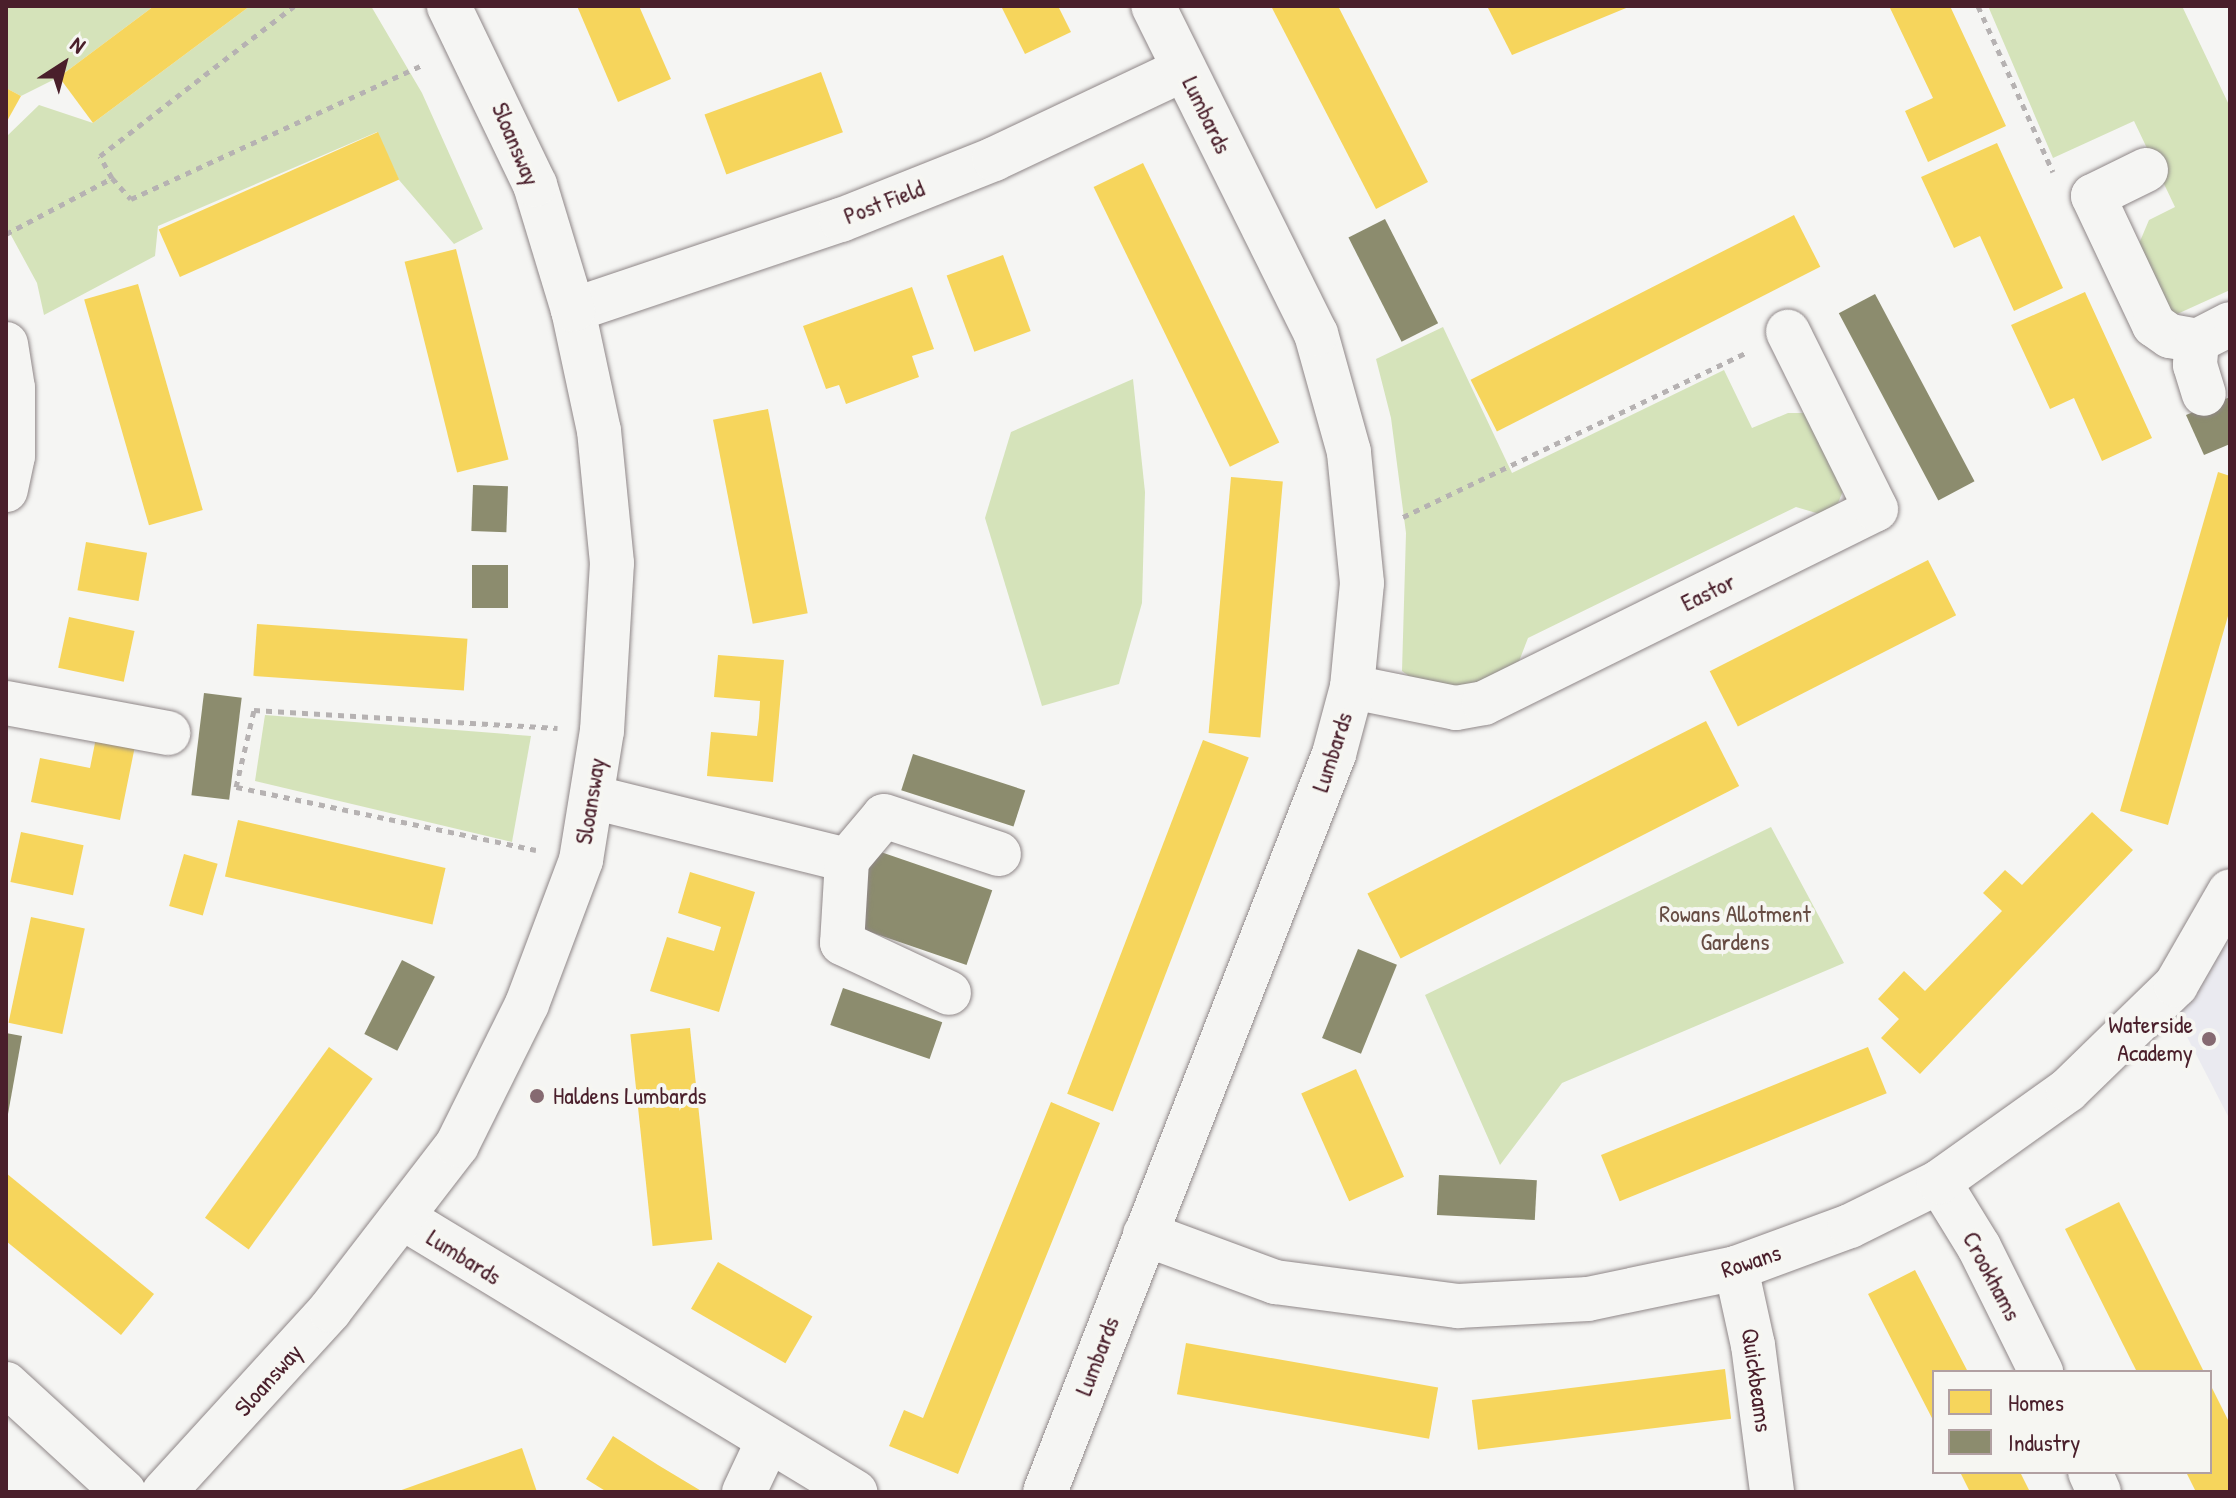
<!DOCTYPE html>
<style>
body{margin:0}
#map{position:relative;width:2236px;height:1498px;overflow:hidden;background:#f5f5f3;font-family:"Patrick Hand",sans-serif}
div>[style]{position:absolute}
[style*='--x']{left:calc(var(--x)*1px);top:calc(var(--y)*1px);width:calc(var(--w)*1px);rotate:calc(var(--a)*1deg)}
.built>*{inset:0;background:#eaeaf0}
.green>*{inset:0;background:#d5e3ba}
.homes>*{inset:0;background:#f6d55c;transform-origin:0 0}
.industry>*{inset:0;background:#8c8c6e;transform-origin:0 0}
.path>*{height:5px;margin-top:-2.5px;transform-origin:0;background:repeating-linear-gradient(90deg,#b6b2b2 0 6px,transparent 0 12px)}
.roads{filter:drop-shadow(0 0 2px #8f8788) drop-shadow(0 0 2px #8f8788)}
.minor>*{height:44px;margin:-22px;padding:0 22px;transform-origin:22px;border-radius:22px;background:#f5f5f3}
.dots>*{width:22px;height:22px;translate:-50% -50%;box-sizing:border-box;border:4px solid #f6f6f2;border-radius:50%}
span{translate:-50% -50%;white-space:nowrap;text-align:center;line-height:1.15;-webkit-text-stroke:8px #f6f6f2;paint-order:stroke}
.street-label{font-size:24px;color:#4a1f2b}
.park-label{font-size:24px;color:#664c43}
.poi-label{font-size:24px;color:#4a1f2b}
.right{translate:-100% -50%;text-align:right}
.left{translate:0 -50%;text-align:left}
.frame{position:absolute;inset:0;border:8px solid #4a1f2b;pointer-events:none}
.legend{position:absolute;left:1932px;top:1370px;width:280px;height:104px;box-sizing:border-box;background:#f6f6f2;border:2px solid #b1a0a2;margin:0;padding:10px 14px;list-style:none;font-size:24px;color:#4a1f2b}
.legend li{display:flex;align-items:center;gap:16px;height:40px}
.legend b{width:40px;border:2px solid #b1a0a2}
.north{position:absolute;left:24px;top:24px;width:80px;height:80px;-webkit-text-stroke:6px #f6f6f2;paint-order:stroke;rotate:36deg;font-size:22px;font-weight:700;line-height:32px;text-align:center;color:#4a1f2b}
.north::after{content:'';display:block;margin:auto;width:28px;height:36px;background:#4a1f2b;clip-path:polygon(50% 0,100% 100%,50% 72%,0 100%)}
</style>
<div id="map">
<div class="built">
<div style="clip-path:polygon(2230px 891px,2230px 1120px,2166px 996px)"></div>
</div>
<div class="green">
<div style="clip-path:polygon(6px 6px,154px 6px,59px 77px,21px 96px,6px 88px)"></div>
<div style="clip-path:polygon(250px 6px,371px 6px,422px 93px,483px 229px,454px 244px,399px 180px,377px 132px,158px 226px,155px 256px,44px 315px,37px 283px,6px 226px,6px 137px,39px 105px,93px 123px)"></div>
<div style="clip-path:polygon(1988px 6px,2182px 6px,2230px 107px,2230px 290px,2175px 315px,2168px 312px,2138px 246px,2149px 220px,2175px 207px,2134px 121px,2053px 158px)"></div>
<div style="clip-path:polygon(1443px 327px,1512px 473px,1724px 370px,1752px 428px,1788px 413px,1806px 413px,1843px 491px,1838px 503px,1823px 515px,1796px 507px,1528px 638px,1516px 669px,1473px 689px,1427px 689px,1402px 671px,1406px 533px,1391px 418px,1376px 359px)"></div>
<div style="clip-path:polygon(1133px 379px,1145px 492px,1142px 603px,1119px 684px,1042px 706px,985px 518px,1011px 432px)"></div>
<div style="clip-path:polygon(265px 715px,531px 736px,512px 842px,255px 781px)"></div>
<div style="clip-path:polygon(1771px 827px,1844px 963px,1562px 1083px,1500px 1165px,1425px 995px)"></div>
</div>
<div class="homes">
<div style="clip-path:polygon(154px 6px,250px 6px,93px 123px,59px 77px)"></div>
<div style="clip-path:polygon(577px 6px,639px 6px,671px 79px,618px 102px)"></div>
<div style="clip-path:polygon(1001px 6px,1058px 6px,1071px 32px,1025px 54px)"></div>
<div style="clip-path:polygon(1271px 6px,1338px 6px,1428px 182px,1376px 209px)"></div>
<div style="clip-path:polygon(1487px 6px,1631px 6px,1512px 55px)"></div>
<div style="clip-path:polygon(1895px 6px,1950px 6px,2006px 126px,1928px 162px,1905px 111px,1933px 98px,1890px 8px)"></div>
<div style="left:821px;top:72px;width:64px;height:124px;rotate:70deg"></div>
<div style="clip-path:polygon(6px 88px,21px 96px,6px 123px)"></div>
<div style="left:378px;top:132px;width:52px;height:240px;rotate:66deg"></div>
<div style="clip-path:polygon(1997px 143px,2063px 288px,2014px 311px,1980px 236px,1954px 248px,1921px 177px)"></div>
<div style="left:1143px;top:163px;width:311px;height:55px;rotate:64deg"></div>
<div style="left:1794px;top:215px;width:58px;height:363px;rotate:63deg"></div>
<div style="left:456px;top:249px;width:217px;height:53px;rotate:76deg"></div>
<div style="left:1003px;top:255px;width:81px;height:60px;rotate:70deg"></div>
<div style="left:138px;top:284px;width:235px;height:56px;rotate:74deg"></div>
<div style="clip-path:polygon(912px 287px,934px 349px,912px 356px,919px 377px,846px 404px,839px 385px,826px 389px,803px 326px)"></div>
<div style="clip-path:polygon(2085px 292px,2152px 438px,2102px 461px,2074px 398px,2050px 409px,2011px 325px)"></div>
<div style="left:768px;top:409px;width:208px;height:56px;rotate:79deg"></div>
<div style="clip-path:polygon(2218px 472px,2230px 476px,2230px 609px,2168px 825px,2120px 811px)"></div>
<div style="left:1231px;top:477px;width:52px;height:257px;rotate:5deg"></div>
<div style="left:86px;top:542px;width:62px;height:49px;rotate:10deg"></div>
<div style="left:1928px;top:560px;width:62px;height:245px;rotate:63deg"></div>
<div style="left:69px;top:617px;width:67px;height:52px;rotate:12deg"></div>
<div style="left:257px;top:624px;width:211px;height:52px;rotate:4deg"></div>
<div style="clip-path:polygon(718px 655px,784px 660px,773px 782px,707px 776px,711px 732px,757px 736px,759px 718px,760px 701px,714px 697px)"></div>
<div style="left:1706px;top:721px;width:73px;height:380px;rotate:63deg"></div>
<div style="clip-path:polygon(96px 738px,135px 746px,120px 820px,31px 802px,40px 758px,90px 768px)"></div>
<div style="left:1203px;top:740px;width:49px;height:379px;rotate:21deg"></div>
<div style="clip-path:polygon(2092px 812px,2133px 850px,1920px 1074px,1881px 1038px,1899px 1019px,1878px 999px,1904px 971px,1925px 991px,2002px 911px,1983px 893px,2005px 870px,2022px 885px)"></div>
<div style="left:238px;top:820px;width:213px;height:58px;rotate:13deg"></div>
<div style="left:21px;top:832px;width:64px;height:51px;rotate:12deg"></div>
<div style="left:184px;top:854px;width:35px;height:54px;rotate:16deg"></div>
<div style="clip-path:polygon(690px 872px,755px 892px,719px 1012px,650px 991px,667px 937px,714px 951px,721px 927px,678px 913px)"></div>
<div style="left:31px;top:917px;width:55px;height:108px;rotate:12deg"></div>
<div style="left:690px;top:1028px;width:213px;height:60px;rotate:84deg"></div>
<div style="left:329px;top:1047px;width:54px;height:211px;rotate:36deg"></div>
<div style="left:1868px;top:1047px;width:50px;height:288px;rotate:68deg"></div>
<div style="left:1356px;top:1069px;width:118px;height:60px;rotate:66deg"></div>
<div style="clip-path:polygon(1051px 1102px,1100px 1123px,958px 1474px,889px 1446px,904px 1410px,923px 1418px)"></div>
<div style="clip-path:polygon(6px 1173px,154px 1294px,121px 1335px,6px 1241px)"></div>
<div style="clip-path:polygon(2119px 1202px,2145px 1253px,2204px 1372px,2137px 1372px,2065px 1229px)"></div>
<div style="left:718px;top:1262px;width:109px;height:54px;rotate:30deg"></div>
<div style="clip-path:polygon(1915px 1270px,1968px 1372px,1934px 1372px,1934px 1422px,1868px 1294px)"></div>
<div style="left:1186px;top:1343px;width:256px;height:52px;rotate:10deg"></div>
<div style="left:1725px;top:1369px;width:50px;height:255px;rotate:83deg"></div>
<div style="clip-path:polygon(2210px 1384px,2230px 1424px,2230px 1492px,2196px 1492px,2186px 1472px,2210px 1472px)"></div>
<div style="clip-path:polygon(613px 1436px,658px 1465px,703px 1492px,607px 1492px,586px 1479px)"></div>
<div style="clip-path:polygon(522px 1448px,537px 1492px,396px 1492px,424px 1482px)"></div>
<div style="clip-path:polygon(1960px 1472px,2020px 1472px,2030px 1492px,1970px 1492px)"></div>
</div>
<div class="industry">
<div style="left:1385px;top:219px;width:117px;height:41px;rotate:63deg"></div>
<div style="left:1875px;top:294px;width:212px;height:41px;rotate:62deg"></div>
<div style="clip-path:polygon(2230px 397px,2230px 444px,2204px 455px,2186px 415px)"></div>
<div style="left:473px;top:485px;width:35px;height:46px;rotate:2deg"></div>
<div style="left:472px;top:565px;width:36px;height:43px"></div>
<div style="left:204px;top:693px;width:38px;height:103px;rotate:7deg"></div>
<div style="left:913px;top:754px;width:118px;height:38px;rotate:18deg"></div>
<div style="left:875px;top:850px;width:124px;height:79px;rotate:19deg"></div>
<div style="left:1358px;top:949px;width:42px;height:96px;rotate:22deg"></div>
<div style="left:402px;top:960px;width:37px;height:83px;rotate:27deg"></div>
<div style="left:843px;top:988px;width:105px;height:39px;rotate:19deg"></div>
<div style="clip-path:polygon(6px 1033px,22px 1036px,8px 1114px,6px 1114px)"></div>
<div style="left:1439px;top:1175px;width:98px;height:40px;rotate:3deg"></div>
</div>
<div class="path">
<div style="--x:1978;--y:6;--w:182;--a:65.7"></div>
<div style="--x:112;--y:178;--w:28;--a:48"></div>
<div style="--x:131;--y:199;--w:323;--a:-24.7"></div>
<div style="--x:6;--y:234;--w:120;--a:-27.8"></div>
<div style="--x:112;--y:178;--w:25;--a:-119"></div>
<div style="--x:100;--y:156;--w:245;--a:-37.7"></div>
<div style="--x:1403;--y:517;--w:382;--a:-25.6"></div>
<div style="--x:536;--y:850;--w:307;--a:-168.1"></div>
<div style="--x:236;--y:787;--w:79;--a:-76.8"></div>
<div style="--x:254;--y:710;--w:304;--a:3.4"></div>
</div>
<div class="roads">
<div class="minor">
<div style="--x:2146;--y:170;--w:59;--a:153.9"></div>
<div style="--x:2093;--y:196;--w:143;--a:64.7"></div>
<div style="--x:2154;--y:325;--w:19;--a:35"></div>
<div style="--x:2170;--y:336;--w:27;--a:10"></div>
<div style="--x:2197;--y:341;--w:37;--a:-27"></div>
<div style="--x:573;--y:310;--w:283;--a:-18.6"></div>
<div style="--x:841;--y:220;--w:165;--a:-21.7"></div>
<div style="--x:994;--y:159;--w:210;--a:-25.3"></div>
<div style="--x:2197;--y:341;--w:24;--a:95"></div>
<div style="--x:2195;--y:365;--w:30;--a:73"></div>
<div style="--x:6;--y:344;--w:45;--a:81"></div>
<div style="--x:13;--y:388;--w:68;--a:90"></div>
<div style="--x:13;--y:456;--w:35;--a:102"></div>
<div style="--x:1352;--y:687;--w:106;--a:11.4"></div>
<div style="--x:1456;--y:708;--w:28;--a:-10"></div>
<div style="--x:1484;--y:703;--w:437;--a:-26.3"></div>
<div style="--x:1876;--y:509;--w:198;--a:-116.4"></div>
<div style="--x:6;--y:703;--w:165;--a:10.5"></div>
<div style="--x:592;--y:797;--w:263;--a:13.9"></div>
<div style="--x:847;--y:860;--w:57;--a:-49.9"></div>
<div style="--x:884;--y:816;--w:121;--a:18.3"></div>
<div style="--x:847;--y:860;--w:83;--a:93.4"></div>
<div style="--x:842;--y:943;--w:118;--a:25"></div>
<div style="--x:1939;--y:1182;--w:76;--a:58.4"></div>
<div style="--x:1979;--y:1247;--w:140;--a:63.6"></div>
<div style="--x:403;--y:1218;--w:529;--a:31.22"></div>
<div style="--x:1145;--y:1234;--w:139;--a:20.3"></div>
<div style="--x:1275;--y:1282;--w:185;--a:7.5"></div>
<div style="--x:1458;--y:1306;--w:130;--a:-3.1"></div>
<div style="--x:1588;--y:1299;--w:151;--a:-11.8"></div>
<div style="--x:1736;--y:1268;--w:121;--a:-20.2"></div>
<div style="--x:1850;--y:1226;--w:99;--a:-26.3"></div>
<div style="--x:1939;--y:1182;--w:158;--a:-35.5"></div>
<div style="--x:2068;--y:1090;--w:151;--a:-44.2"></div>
<div style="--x:2176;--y:985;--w:108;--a:-60.1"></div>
<div style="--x:1736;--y:1268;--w:79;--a:77.6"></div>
<div style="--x:1753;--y:1345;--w:148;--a:82.6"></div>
<div style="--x:6;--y:1384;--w:160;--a:42.5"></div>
<div style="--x:2090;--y:1472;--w:22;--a:66"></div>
<div style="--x:164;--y:1492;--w:246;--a:-47.6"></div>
<div style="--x:330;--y:1310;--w:208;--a:-52.4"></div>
<div style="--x:457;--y:1145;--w:157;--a:-63.6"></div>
<div style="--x:527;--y:1004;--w:154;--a:-69.4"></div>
<div style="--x:581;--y:860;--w:131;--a:-80.8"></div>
<div style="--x:602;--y:731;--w:168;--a:-86.6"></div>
<div style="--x:612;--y:563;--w:133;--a:-95.6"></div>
<div style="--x:599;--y:431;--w:124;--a:-102.1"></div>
<div style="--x:573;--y:310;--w:131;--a:-106.9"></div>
<div style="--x:535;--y:185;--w:199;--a:-115.7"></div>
<div style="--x:744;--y:1492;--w:56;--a:-64.8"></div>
<div style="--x:1045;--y:1492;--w:793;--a:-68.61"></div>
<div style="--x:1334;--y:754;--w:69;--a:-75"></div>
<div style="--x:1352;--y:687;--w:104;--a:-84.5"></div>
<div style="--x:1362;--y:583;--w:132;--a:-95.7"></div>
<div style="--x:1349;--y:452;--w:123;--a:-105.6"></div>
<div style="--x:1316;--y:334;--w:366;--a:-116.4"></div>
</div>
</div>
<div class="dots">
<div style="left:2209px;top:1039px;background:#866a71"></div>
<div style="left:537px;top:1096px;background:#866a71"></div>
</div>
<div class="street-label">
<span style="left:1207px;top:115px;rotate:64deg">Lumbards</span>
<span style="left:516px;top:144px;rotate:67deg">Sloansway</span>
<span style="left:884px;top:202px;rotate:-21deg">Post Field</span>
<span style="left:1708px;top:592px;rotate:-26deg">Eastor</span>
<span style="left:1332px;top:752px;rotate:-72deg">Lumbards</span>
<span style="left:590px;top:801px;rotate:-81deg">Sloansway</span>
<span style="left:464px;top:1257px;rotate:32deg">Lumbards</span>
<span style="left:1751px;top:1261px;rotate:-18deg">Rowans</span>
<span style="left:1992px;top:1276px;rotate:62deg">Crookhams</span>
<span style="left:1097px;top:1356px;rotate:-69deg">Lumbards</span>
<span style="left:268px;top:1380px;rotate:-48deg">Sloansway</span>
<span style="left:1757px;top:1380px;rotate:82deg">Quickbeams</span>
</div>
<div class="park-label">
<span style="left:1735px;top:928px">Rowans Allotment<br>Gardens</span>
</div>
<div class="poi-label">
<span class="right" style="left:2193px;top:1039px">Waterside<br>Academy</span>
<span class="left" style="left:553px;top:1096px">Haldens Lumbards</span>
</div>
<div class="frame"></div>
<ul class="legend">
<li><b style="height:22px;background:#f6d55c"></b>Homes</li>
<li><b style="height:22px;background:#8c8c6e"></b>Industry</li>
</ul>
<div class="north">N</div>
</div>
